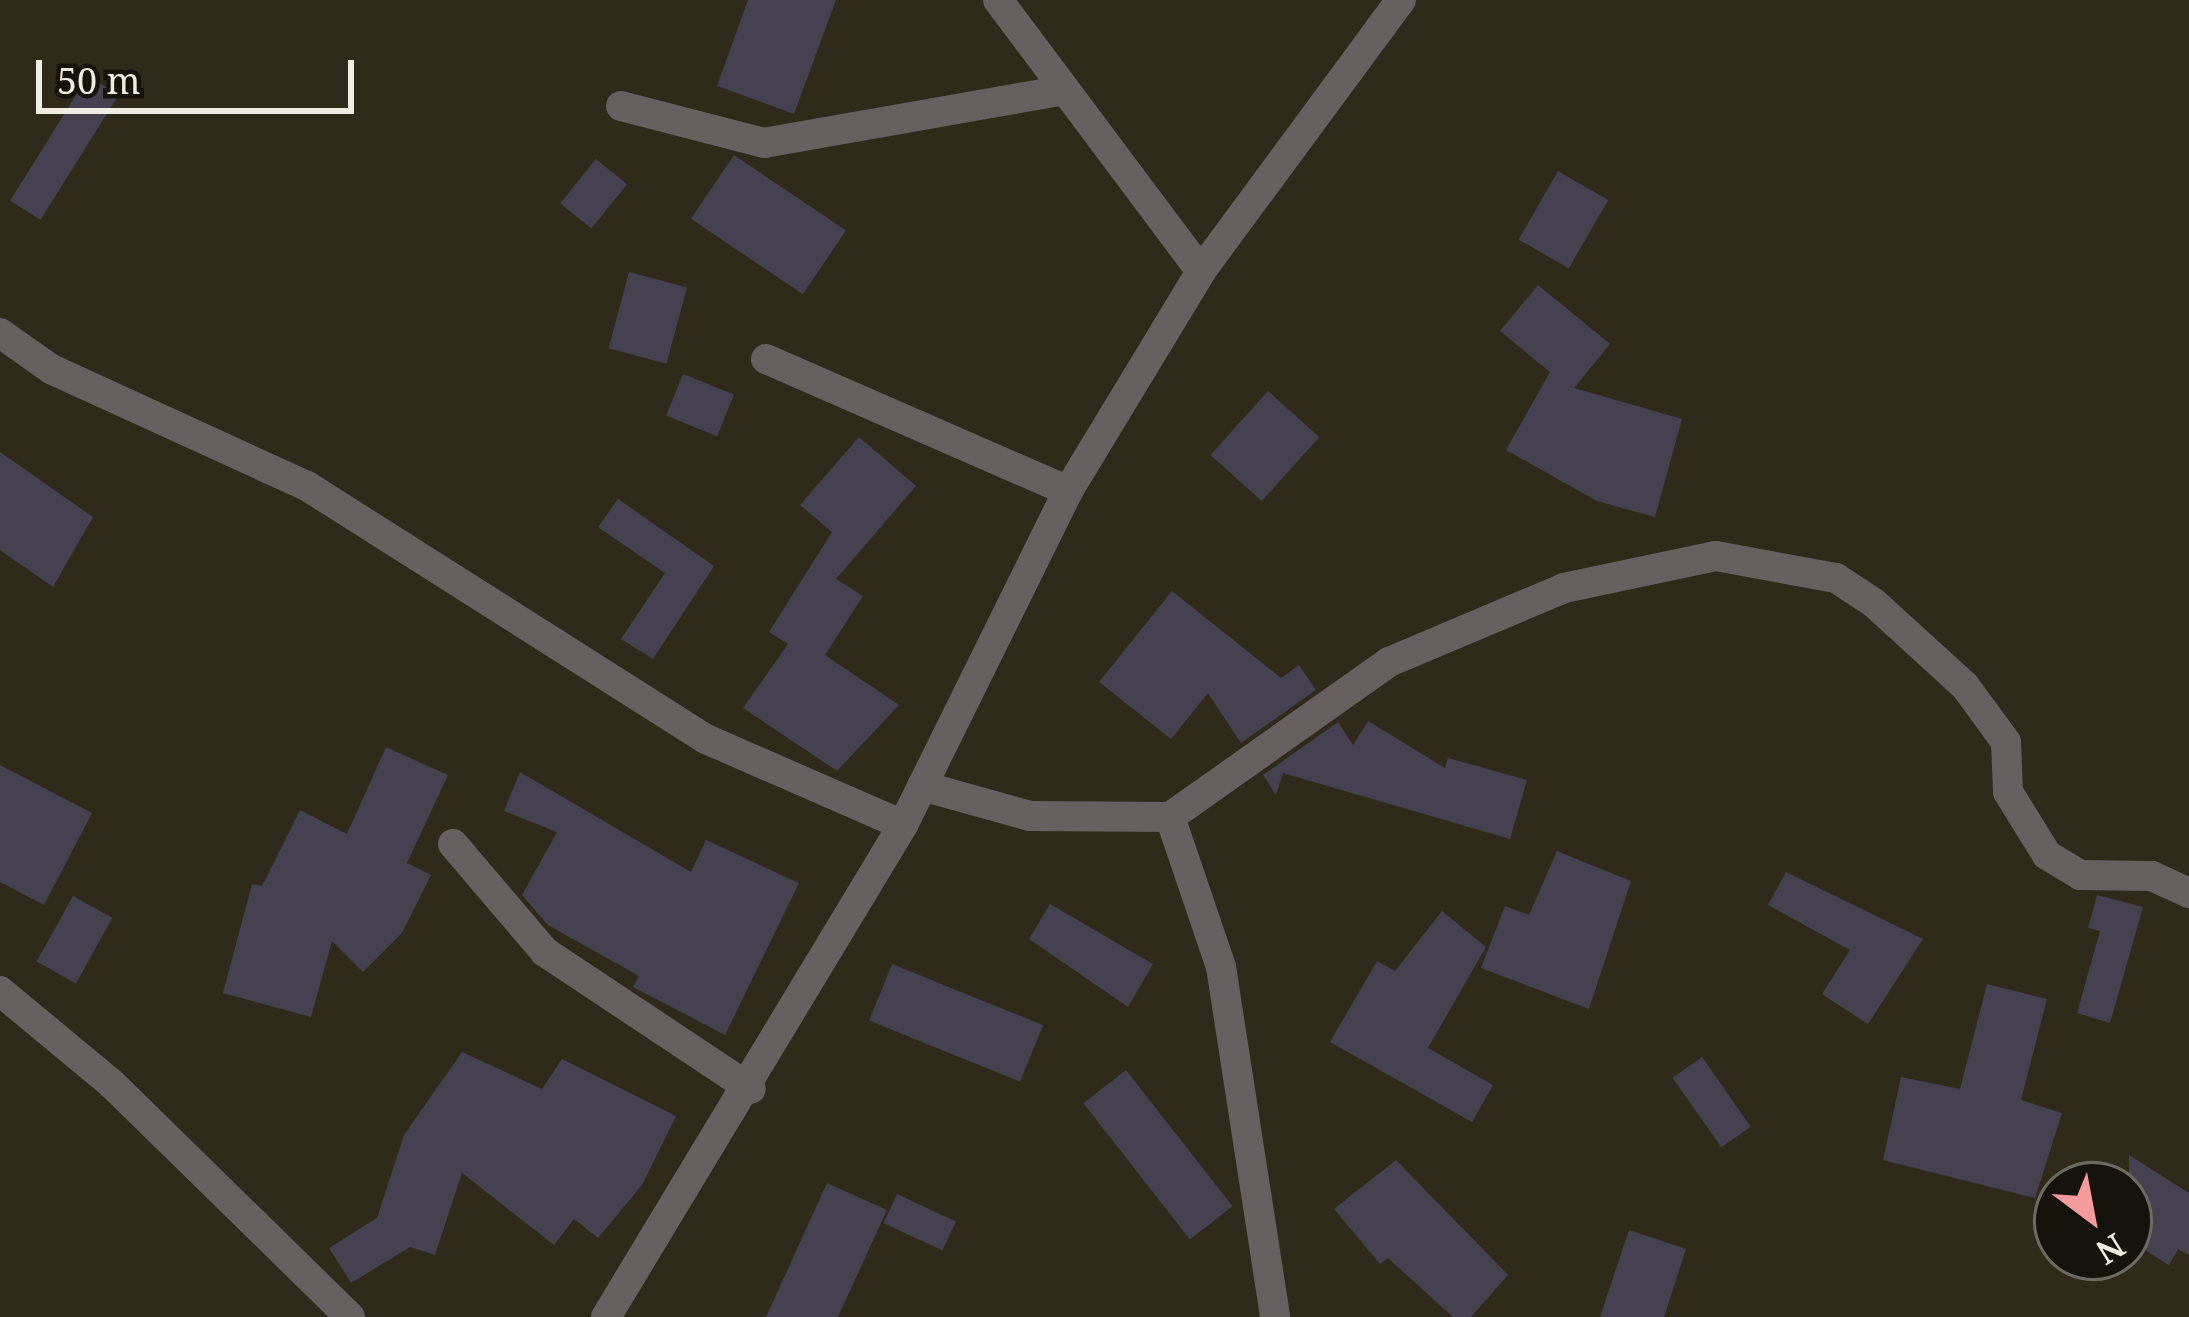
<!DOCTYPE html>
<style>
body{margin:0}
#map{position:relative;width:2189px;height:1317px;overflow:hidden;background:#302a1b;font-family:"Noto Serif",serif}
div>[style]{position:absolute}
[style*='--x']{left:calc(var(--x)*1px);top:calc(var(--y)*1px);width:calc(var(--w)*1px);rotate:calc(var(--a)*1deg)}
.building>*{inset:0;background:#454151;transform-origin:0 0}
.minor>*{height:30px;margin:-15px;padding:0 15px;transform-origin:15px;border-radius:15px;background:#685f61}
span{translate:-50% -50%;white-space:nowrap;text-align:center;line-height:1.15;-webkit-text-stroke:12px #16130c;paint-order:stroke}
.north{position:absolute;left:2033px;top:1161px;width:120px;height:120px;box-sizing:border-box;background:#16130c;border:3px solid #6d6a62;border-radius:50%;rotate:148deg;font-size:33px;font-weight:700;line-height:48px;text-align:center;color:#efece2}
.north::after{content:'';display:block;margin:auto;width:42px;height:54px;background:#f59b9c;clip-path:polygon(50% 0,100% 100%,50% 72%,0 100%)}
.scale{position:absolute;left:36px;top:60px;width:318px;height:54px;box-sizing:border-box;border:6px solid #efece2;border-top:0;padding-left:15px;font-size:36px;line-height:42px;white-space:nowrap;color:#efece2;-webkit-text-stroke:9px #16130c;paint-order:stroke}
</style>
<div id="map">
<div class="building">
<div style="clip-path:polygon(748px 0,836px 0,794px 114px,717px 86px)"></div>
<div style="left:88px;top:76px;width:36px;height:147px;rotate:32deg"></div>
<div style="left:734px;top:155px;width:135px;height:77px;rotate:34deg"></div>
<div style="left:596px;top:159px;width:40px;height:57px;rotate:39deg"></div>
<div style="left:1558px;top:171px;width:58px;height:79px;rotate:30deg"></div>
<div style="left:629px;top:272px;width:60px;height:79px;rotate:15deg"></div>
<div style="clip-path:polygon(1538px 285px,1610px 344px,1574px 388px,1682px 419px,1655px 517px,1597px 501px,1506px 450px,1550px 372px,1500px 331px)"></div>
<div style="left:683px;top:374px;width:55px;height:45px;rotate:22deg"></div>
<div style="left:1268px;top:391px;width:69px;height:86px;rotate:42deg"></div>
<div style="clip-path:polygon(859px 437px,916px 486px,836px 579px,863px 596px,825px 655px,899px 705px,837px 771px,743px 708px,788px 644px,769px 632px,832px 532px,800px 505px)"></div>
<div style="clip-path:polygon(0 452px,93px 517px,53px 587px,0 550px)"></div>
<div style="clip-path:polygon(618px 499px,714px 566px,653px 659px,621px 639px,665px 573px,598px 527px)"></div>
<div style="clip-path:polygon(1172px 591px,1281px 678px,1299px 665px,1316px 690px,1241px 743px,1208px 693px,1171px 739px,1099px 682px)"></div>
<div style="clip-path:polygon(1368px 721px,1445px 768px,1448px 758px,1527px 780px,1510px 839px,1283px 773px,1276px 795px,1263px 775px,1338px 722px,1353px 745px)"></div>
<div style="clip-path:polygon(386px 747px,448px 775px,407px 863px,431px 875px,402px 933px,363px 972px,332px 941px,311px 1017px,223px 993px,252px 884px,262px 886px,300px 810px,347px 834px)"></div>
<div style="clip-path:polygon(0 765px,92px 813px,44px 905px,0 882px)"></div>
<div style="clip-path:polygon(520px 772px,691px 872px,706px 840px,799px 883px,725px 1035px,633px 987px,639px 976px,548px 925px,522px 895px,557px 832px,504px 811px)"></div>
<div style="clip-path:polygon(1557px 851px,1631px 881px,1589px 1009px,1481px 968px,1505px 906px,1529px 915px)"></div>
<div style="clip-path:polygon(1786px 872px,1923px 939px,1868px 1024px,1822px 994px,1850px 950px,1768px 905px)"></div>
<div style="clip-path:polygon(2097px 895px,2143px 907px,2110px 1023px,2077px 1013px,2100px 931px,2088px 928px)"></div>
<div style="left:73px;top:896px;width:45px;height:75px;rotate:29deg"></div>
<div style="clip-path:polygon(1050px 904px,1153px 964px,1128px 1007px,1029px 939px)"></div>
<div style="clip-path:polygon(1442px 911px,1486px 947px,1428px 1048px,1493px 1085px,1472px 1122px,1330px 1042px,1377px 961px,1395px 971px)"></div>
<div style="left:892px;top:964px;width:163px;height:61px;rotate:22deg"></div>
<div style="clip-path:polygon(1987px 984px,2047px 999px,2021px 1100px,2062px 1113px,2035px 1198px,1883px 1160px,1901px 1077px,1960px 1089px)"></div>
<div style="clip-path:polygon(462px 1052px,542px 1089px,562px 1059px,676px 1116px,642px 1185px,598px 1238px,574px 1219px,554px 1245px,462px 1173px,435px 1255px,410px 1247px,351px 1283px,329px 1248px,377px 1218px,404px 1135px)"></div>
<div style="left:1702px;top:1057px;width:85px;height:36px;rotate:55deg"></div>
<div style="left:1126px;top:1070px;width:173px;height:54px;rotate:52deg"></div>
<div style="clip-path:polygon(2129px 1155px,2189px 1193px,2189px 1255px,2178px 1249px,2169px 1265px,2129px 1240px)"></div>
<div style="clip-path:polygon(1396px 1160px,1508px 1275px,1471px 1317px,1453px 1317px,1388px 1258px,1380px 1264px,1334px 1209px)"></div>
<div style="clip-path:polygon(827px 1183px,887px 1210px,838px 1317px,766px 1317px)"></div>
<div style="left:897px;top:1194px;width:65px;height:32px;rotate:25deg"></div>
<div style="clip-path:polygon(1629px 1230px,1686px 1249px,1664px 1317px,1600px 1317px)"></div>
</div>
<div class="minor">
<div style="--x:998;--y:0;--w:339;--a:53.2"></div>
<div style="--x:621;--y:106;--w:148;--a:14.5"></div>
<div style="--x:764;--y:143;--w:300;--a:-10"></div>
<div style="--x:0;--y:333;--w:62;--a:35.2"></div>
<div style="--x:51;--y:369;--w:281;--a:24.6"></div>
<div style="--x:307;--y:486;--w:472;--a:32.4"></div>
<div style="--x:706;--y:739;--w:215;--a:23.6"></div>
<div style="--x:766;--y:359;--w:330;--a:23.6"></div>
<div style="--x:922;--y:786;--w:112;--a:15.5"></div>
<div style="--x:1030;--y:816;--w:140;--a:0.4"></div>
<div style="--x:1170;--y:817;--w:268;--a:-35.3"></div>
<div style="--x:1389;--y:662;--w:190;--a:-22.9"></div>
<div style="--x:1564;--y:588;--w:155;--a:-11.9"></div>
<div style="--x:1716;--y:556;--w:122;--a:10.4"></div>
<div style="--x:1836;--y:578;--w:45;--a:33.3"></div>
<div style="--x:1874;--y:603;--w:123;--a:42.4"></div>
<div style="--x:1965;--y:686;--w:69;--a:53.8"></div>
<div style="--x:2006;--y:742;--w:50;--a:87.7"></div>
<div style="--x:2008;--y:792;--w:74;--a:58.2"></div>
<div style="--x:2047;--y:855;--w:39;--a:31"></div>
<div style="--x:2080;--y:875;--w:72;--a:0.8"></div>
<div style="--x:2152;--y:876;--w:41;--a:24.7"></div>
<div style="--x:1170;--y:817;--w:158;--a:71.2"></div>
<div style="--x:1221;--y:967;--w:354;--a:81.2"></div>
<div style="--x:453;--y:844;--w:142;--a:49.6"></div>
<div style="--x:545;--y:952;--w:247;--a:33.6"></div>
<div style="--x:0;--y:991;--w:146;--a:39.7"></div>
<div style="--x:112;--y:1084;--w:333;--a:44.4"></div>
<div style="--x:606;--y:1317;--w:575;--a:-58.88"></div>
<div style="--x:903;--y:825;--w:373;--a:-63.7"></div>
<div style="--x:1068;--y:491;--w:257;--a:-58.8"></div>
<div style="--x:1201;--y:271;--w:337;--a:-53.6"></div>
</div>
<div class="north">N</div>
<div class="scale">50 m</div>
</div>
